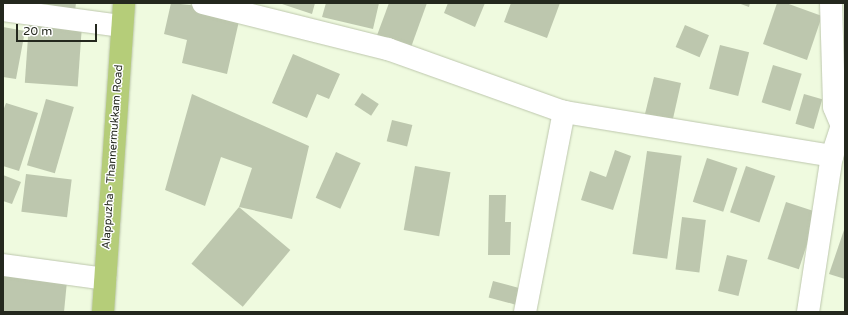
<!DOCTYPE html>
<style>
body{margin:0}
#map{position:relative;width:848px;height:315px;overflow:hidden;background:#effadf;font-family:"Varela Round",sans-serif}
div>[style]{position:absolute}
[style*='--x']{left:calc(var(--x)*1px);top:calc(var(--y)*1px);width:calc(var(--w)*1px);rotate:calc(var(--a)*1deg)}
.building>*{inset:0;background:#bdc7ae;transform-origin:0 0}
.roads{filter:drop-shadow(0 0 1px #bdc7ad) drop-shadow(0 0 1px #bdc7ad)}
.minor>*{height:22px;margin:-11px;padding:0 11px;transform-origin:11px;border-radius:11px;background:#fff}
.major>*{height:22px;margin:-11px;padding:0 11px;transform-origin:11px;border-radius:11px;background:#b5cd79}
span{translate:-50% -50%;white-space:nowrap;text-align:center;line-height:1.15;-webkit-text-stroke:3px #fff;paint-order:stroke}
.street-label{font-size:11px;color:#24281e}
.frame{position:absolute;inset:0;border:4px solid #24281e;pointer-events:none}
.scale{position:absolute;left:16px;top:24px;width:81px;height:18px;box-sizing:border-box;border:2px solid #24281e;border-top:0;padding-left:5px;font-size:12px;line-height:14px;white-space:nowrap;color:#24281e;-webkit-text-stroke:3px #fff;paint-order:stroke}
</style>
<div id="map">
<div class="building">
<div style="clip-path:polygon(42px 3px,76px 3px,75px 11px)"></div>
<div style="clip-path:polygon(171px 3px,199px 6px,239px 21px,227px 74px,182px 63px,187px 40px,164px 34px)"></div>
<div style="clip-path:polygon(279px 3px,315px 3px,312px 14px)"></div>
<div style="clip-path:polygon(326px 3px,379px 3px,373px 29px,322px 17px)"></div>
<div style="clip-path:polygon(389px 3px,427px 3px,410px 50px,376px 38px)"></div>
<div style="clip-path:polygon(448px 3px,485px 3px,475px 27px,444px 13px)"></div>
<div style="clip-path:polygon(511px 3px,560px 3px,547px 38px,504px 22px)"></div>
<div style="clip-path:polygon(738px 3px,750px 3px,749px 7px)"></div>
<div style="clip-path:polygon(777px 3px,786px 3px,822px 16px,807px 60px,763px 44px)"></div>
<div style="left:29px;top:23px;width:53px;height:60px;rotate:4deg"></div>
<div style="left:685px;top:25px;width:26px;height:24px;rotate:23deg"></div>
<div style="clip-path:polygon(3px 27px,25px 31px,16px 79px,3px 77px)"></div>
<div style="left:720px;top:45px;width:30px;height:45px;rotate:14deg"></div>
<div style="clip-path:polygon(293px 54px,340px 74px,329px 99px,317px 94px,307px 118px,272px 103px)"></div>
<div style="left:773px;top:65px;width:30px;height:39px;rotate:17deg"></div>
<div style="clip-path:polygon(654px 77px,681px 83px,672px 123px,643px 122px)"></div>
<div style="left:362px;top:93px;width:20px;height:14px;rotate:33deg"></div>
<div style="clip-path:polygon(192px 94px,309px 146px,292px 219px,239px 207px,252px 168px,221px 157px,205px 206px,165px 190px)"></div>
<div style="left:804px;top:94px;width:19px;height:31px;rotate:16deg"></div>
<div style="left:46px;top:99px;width:29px;height:69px;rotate:16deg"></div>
<div style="clip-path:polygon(6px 103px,38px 113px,19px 171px,3px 166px,3px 111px)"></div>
<div style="left:392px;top:120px;width:21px;height:22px;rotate:14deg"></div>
<div style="clip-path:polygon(615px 150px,631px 156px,613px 210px,581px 200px,590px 171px,606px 177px)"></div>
<div style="left:647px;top:151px;width:35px;height:104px;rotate:8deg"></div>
<div style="left:336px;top:152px;width:27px;height:50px;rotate:24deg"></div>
<div style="left:707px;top:158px;width:32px;height:46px;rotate:18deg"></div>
<div style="left:415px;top:166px;width:36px;height:65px;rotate:10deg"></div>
<div style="left:746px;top:166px;width:31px;height:49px;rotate:19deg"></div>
<div style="left:26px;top:174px;width:46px;height:38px;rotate:7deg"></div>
<div style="clip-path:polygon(3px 175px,21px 182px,12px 204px,3px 201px)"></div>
<div style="clip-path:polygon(489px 195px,506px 195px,505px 222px,511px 222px,510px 255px,488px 255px)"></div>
<div style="left:786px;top:202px;width:33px;height:60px;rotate:18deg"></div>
<div style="left:239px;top:207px;width:67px;height:74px;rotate:40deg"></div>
<div style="left:682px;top:217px;width:24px;height:53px;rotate:7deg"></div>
<div style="clip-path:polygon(845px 227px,845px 279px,829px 274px)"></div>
<div style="left:727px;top:255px;width:21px;height:37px;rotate:14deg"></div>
<div style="clip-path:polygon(3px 274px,67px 281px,64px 312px,3px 312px)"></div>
<div style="left:493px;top:281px;width:28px;height:17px;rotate:15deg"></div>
</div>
<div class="roads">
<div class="minor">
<div style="--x:203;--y:3;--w:191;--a:14"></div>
<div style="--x:388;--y:49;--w:187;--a:19.7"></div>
<div style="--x:564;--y:112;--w:272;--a:9.3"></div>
<div style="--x:831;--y:3;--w:104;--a:88.3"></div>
<div style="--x:834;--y:107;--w:21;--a:67"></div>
<div style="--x:3;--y:10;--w:120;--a:7.7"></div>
<div style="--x:3;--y:265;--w:103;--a:7.8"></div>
<div style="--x:525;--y:312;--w:204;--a:-79"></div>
<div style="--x:808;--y:312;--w:158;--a:-81.3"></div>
<div style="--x:832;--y:156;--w:32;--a:-72"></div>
<div style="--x:842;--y:126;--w:3;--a:0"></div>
</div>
<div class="major">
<div style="--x:103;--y:312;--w:310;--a:-86.1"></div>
</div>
</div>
<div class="street-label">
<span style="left:113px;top:157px;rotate:-86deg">Alappuzha - Thannermukkam Road</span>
</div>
<div class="frame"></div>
<div class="scale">20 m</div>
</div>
